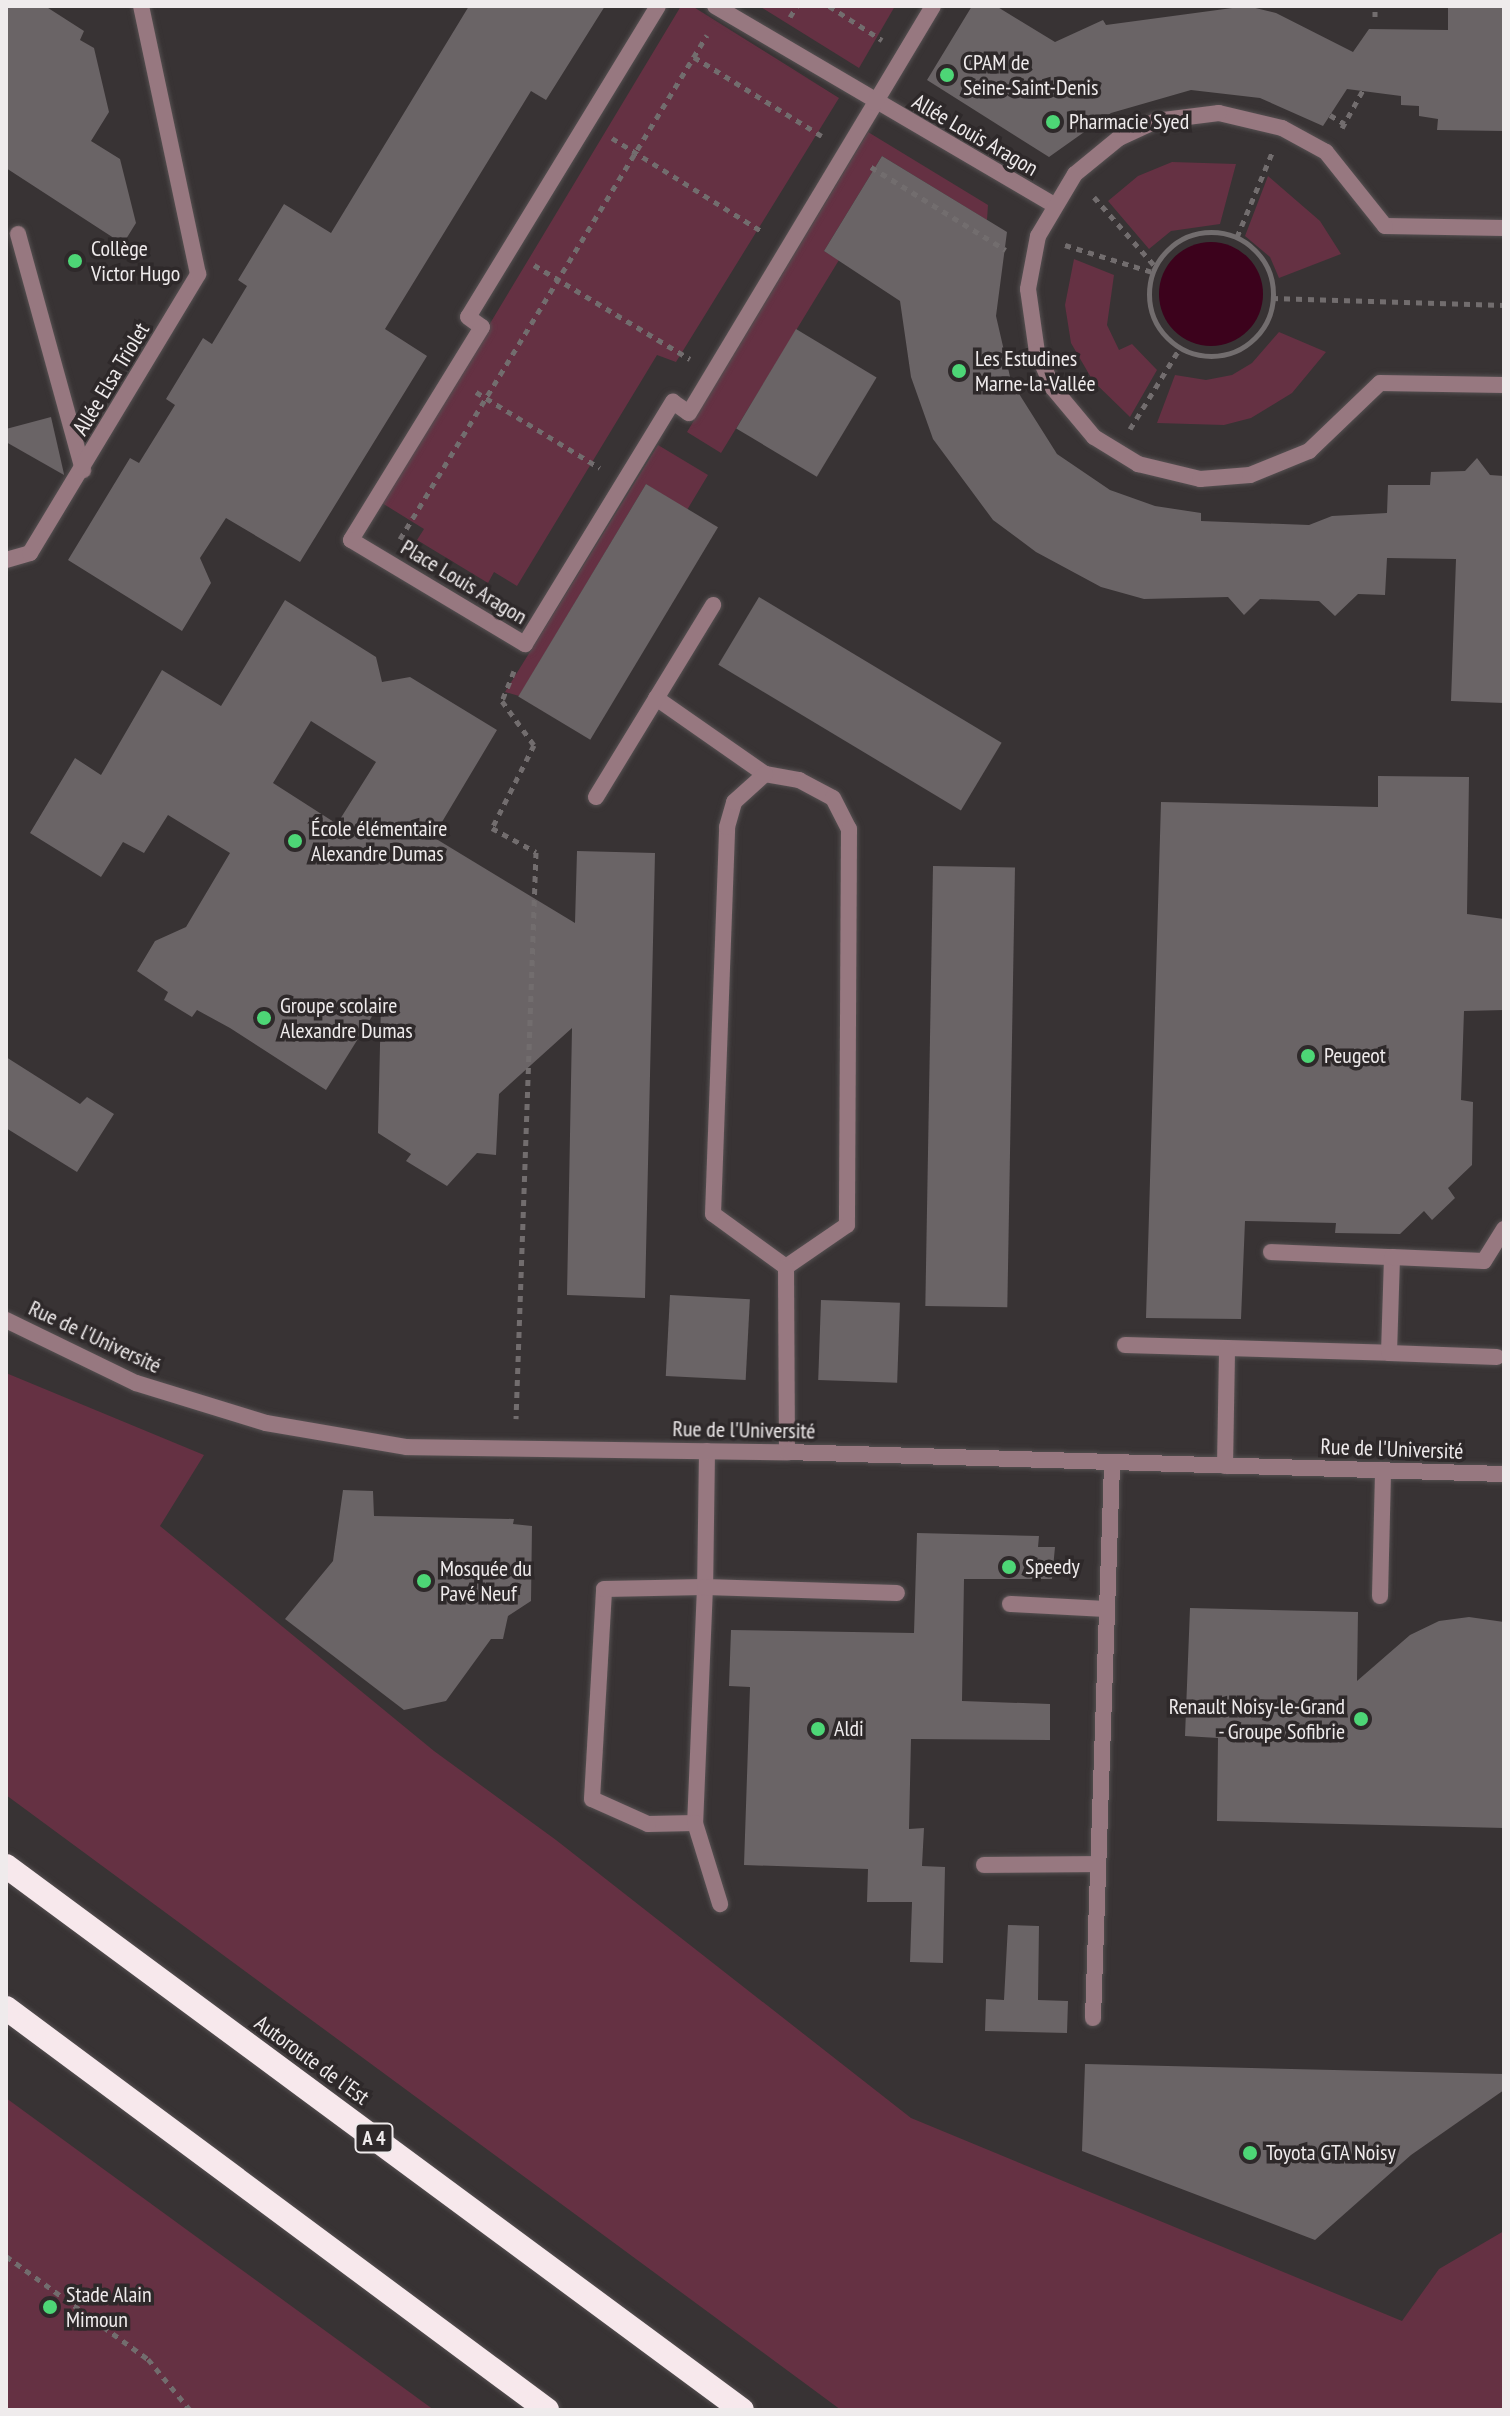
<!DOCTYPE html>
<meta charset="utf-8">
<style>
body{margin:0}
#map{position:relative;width:1510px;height:2416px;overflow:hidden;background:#383334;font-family:"PT Sans Narrow",sans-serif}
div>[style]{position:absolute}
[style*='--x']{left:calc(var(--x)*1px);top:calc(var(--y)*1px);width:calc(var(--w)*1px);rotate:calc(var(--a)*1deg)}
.green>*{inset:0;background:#653143}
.water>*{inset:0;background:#3c021c}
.round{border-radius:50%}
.building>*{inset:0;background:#6a6466;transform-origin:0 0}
.path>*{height:5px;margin-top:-2.5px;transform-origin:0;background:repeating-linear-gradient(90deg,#726d6e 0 6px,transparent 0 12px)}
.path>.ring{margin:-2.5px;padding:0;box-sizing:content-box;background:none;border:5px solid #726d6e;border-radius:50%}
.roads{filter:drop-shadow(0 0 2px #555051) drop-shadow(0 0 2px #555051)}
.service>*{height:16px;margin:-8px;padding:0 8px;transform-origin:8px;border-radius:8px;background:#977880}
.minor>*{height:16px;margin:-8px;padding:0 8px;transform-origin:8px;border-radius:8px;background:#977880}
.motorway>*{height:24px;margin:-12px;padding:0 12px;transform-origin:12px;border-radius:12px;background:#f7e8ec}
.dots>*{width:22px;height:22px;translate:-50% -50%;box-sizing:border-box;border:4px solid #2e292a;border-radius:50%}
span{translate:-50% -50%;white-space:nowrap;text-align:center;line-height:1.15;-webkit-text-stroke:7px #2e292a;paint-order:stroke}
.shield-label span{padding:2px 6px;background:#2e292a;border:2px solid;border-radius:6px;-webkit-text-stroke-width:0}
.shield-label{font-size:20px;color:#efebec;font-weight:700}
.poi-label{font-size:22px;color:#efebec}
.left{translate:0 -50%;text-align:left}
.right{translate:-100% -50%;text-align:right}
.street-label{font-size:22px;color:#efebec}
.frame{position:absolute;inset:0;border:8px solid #efebec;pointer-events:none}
</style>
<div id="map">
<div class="green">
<div style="clip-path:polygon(681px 6px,692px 6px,839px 98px,676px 362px,657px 355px,517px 586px,494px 572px,488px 583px,417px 540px,424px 529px,382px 503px)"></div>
<div style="clip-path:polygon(759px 6px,895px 6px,859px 68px)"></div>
<div style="clip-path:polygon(868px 132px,988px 205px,987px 220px,882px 156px,824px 251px,839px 260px,721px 453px,687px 432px)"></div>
<div style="clip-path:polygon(1172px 162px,1236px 164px,1220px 224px,1171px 231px,1149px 249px,1108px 201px,1138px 176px)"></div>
<div style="clip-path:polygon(1268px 176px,1320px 221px,1341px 254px,1279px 278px,1270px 257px,1245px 236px)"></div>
<div style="clip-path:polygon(1074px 259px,1114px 275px,1107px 325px,1119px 350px,1132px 344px,1157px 370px,1130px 417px,1093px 381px,1071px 343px,1065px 305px)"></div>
<div style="clip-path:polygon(1279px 332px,1326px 352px,1292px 393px,1251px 418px,1224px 425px,1157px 423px,1175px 375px,1206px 380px,1232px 375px,1252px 363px)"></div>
<div style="clip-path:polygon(658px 445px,708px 475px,687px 510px,646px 484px,519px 696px,505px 692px)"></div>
<div style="clip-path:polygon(6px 1373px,204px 1455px,160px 1526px,434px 1751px,556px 1840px,911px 2118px,1402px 2321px,1439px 2269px,1504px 2231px,1504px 2410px,841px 2410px,6px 1795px)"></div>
<div style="clip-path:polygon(6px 2098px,434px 2410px,6px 2410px)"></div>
</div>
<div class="water">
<div class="round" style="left:1159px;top:242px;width:104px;height:104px"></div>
</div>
<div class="building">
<div style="clip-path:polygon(6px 6px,45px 6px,84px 31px,80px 40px,94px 48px,109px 112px,91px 141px,120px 159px,136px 223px,123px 244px,6px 168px)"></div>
<div style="clip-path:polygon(469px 6px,605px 6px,546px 100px,531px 91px,385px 329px,427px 356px,300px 562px,226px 518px,200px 558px,211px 583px,182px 631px,68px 560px,130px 458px,139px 463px,175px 405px,166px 399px,203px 338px,212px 344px,247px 286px,238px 280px,284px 204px,331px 233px)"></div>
<div style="clip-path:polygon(972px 6px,996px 6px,1055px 42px,1103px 20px,1106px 25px,1247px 6px,1276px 13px,1353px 52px,1369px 29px,1448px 30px,1448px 6px,1504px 6px,1504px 131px,1437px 130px,1438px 119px,1419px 116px,1419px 106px,1401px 105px,1401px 96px,1347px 89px,1323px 126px,1260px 98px,1191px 90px,1111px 113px,1049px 157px,927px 80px)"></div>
<div style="clip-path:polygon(882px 156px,1007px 232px,996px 316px,1011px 381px,1057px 454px,1110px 490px,1155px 506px,1201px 513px,1201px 521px,1309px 525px,1332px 516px,1387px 513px,1388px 485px,1430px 485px,1431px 472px,1465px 471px,1477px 458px,1490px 475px,1504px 476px,1504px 703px,1451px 701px,1456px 559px,1387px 558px,1385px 595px,1358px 594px,1335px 616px,1319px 601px,1260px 599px,1244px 615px,1228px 597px,1144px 599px,1101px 587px,1036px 552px,993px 520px,933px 439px,911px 377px,900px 301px,824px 251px)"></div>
<div style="left:796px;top:329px;width:94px;height:116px;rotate:31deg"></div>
<div style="clip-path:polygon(51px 417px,64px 474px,64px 475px,6px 442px,6px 429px)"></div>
<div style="left:646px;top:484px;width:84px;height:248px;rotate:31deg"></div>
<div style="left:759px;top:597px;width:283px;height:79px;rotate:31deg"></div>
<div style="clip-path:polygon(evenodd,285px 600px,376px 657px,382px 682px,410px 677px,497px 730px,433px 837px,575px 923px,577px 851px,655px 853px,645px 1298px,567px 1295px,572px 1028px,499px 1094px,496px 1155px,477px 1153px,447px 1186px,406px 1161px,411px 1154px,378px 1133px,381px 1002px,326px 1090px,230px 1028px,197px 1010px,192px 1017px,164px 1000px,168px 992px,137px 971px,155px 941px,186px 927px,230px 853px,168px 815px,144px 853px,123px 842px,101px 877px,30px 833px,75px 758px,101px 775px,162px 670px,221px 706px,285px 600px,311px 721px,376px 762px,337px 824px,273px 783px,311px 721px)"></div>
<div style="clip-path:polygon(1378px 776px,1469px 777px,1467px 914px,1504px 919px,1504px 1010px,1464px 1011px,1461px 1100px,1473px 1102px,1472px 1165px,1448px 1188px,1455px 1198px,1432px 1220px,1424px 1211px,1400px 1234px,1335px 1233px,1336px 1223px,1245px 1221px,1241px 1319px,1146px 1318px,1161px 802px,1378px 807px)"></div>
<div style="left:933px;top:866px;width:82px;height:440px;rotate:1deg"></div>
<div style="clip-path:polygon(6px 1057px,80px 1104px,87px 1097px,114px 1114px,77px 1172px,6px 1128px)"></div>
<div style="left:670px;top:1295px;width:80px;height:81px;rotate:3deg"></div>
<div style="left:821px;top:1300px;width:79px;height:80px;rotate:2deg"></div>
<div style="clip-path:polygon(343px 1490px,373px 1491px,374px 1516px,514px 1519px,513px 1524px,532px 1526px,531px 1601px,508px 1616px,503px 1639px,491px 1639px,446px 1701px,404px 1710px,285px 1619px,333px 1561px)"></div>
<div style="clip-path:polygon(917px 1533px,1039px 1536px,1038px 1547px,1055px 1547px,1052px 1579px,964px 1579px,962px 1701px,1050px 1704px,1050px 1740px,911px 1739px,909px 1829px,924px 1828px,922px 1866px,945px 1867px,943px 1963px,910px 1962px,912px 1902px,867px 1902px,868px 1869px,744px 1865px,750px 1687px,729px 1686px,731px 1630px,914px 1633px)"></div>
<div style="clip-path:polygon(1190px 1608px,1358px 1612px,1357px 1681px,1410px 1635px,1439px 1621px,1469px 1617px,1504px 1622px,1504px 1828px,1217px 1821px,1218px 1738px,1185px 1736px)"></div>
<div style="clip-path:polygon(1008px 1925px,1039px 1926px,1038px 2000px,1068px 2001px,1067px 2033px,985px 2031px,986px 1999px,1004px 2000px)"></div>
<div style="clip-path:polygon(1085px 2064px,1504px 2074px,1504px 2090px,1411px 2155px,1315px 2240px,1082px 2151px)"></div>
</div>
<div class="path">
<div style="--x:829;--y:6;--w:63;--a:32.7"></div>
<div style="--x:790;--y:17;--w:13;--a:-58"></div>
<div style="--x:1375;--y:17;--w:11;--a:-90"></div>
<div style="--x:694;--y:57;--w:150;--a:31.7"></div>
<div style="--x:1330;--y:115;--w:17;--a:31"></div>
<div style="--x:1342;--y:128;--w:43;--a:-61.1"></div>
<div style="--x:612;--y:138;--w:178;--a:31.9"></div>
<div style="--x:871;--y:167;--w:158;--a:31.6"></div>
<div style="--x:1094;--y:197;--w:91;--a:48.6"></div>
<div class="ring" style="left:1149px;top:232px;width:119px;height:119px"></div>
<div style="--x:1237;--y:237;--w:91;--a:-67.4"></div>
<div style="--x:1065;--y:245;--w:91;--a:17.2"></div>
<div style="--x:534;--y:265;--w:182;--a:31.1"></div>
<div style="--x:1272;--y:298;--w:232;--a:1.7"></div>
<div style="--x:476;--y:392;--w:145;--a:31.5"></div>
<div style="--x:1130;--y:429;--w:95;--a:-58.3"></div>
<div style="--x:400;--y:539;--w:590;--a:-58.65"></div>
<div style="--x:514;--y:671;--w:32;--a:112"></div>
<div style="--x:502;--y:701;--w:54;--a:54"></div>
<div style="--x:534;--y:745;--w:93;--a:116.8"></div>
<div style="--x:492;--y:828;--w:50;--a:28.6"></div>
<div style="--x:536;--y:852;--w:567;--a:92.02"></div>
<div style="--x:6;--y:2256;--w:175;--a:36"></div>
<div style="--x:148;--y:2359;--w:66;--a:50.5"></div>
</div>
<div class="roads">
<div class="service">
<div style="--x:658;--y:6;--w:364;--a:121.4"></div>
<div style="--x:468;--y:317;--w:17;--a:36"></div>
<div style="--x:482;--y:327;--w:250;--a:121.6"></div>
<div style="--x:351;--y:540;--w:203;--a:30.9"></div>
<div style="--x:525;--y:644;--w:284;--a:-58.6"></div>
<div style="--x:673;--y:402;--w:19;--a:35"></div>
<div style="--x:689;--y:413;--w:362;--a:-59"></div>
<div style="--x:18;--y:234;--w:245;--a:74.6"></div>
<div style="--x:656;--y:698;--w:133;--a:34.9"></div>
<div style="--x:765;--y:774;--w:35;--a:10"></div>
<div style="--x:799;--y:780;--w:38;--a:28"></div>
<div style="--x:833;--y:798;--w:35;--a:63"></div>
<div style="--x:849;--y:829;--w:396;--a:90.3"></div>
<div style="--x:847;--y:1225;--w:74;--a:145.5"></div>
<div style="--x:786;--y:1267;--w:90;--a:-144"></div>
<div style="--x:713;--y:1214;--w:387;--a:-87.9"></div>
<div style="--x:727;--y:827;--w:26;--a:-74"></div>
<div style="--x:734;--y:802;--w:42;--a:-42.1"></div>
<div style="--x:596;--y:797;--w:225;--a:-58.6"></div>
<div style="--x:1271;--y:1252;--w:121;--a:2.4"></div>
<div style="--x:786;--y:1267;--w:185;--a:89.7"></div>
<div style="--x:1125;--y:1345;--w:264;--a:1.7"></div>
<div style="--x:1389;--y:1353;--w:96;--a:-88.2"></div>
<div style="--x:1392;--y:1257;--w:92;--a:2.5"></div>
<div style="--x:1484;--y:1261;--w:38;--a:-58"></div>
<div style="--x:1389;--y:1353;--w:108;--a:2.1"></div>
<div style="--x:707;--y:1451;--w:136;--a:90.8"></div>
<div style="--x:705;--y:1587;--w:236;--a:92.4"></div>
<div style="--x:695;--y:1823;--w:47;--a:178.8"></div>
<div style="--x:648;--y:1824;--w:61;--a:-155.9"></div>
<div style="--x:592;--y:1799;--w:210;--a:-86.7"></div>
<div style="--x:604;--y:1589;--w:101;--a:-1.1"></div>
<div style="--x:705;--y:1587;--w:192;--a:1.8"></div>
<div style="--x:1225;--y:1466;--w:118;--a:-89"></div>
<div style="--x:1380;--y:1596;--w:126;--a:-88.6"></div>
<div style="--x:1010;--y:1604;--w:97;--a:3"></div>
<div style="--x:695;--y:1823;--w:85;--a:72.8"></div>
<div style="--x:984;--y:1865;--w:114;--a:-0.5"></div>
<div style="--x:1093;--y:2018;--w:552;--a:-88.03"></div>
</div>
<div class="minor">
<div style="--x:715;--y:6;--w:392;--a:30.4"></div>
<div style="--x:875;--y:103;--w:113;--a:-59.1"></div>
<div style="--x:1504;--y:228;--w:119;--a:-179"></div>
<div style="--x:1385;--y:226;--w:95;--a:-128.6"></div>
<div style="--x:1326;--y:152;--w:50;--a:-151.4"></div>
<div style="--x:1282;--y:128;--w:65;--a:-166.6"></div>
<div style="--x:1219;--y:113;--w:64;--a:172.8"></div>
<div style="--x:1156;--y:121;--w:41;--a:155.3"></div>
<div style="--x:1119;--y:138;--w:57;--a:140.7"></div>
<div style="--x:1075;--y:174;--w:72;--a:120.8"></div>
<div style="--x:1038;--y:236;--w:54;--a:100.7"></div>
<div style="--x:1028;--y:289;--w:64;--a:81.9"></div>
<div style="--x:1037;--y:352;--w:39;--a:66"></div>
<div style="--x:1053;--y:388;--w:64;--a:50.1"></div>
<div style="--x:1094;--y:437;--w:52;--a:31.5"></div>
<div style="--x:1138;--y:464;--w:64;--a:13.6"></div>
<div style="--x:1200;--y:479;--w:50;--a:-4.6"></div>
<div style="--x:1250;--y:475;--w:64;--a:-22.1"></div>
<div style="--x:1309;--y:451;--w:98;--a:-43.8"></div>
<div style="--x:1380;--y:383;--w:124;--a:0.9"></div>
<div style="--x:6;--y:560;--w:25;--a:-16"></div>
<div style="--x:30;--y:553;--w:326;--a:-58.9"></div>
<div style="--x:198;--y:274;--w:274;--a:-102"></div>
<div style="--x:6;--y:1320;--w:144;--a:25.9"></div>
<div style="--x:136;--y:1383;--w:136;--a:17.1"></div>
<div style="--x:266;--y:1423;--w:143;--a:9.7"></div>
<div style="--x:407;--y:1447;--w:380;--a:0.8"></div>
<div style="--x:787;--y:1452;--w:717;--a:1.76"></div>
</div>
<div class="motorway">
<div style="--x:6;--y:1866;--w:915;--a:36.47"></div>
<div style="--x:6;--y:2008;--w:674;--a:36.61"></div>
</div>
</div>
<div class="dots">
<div style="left:947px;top:75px;background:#4dd676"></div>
<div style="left:1053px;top:122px;background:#4dd676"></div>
<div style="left:75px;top:261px;background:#4dd676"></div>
<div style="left:959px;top:371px;background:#4dd676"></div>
<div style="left:295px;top:841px;background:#4dd676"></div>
<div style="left:264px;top:1018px;background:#4dd676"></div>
<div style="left:1308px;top:1056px;background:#4dd676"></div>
<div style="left:1009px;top:1567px;background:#4dd676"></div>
<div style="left:424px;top:1581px;background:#4dd676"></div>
<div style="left:1361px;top:1719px;background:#4dd676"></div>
<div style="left:818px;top:1729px;background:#4dd676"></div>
<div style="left:1250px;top:2153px;background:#4dd676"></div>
<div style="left:50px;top:2307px;background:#4dd676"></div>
</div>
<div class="shield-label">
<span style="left:374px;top:2138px">A 4</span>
</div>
<div class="poi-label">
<span class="left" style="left:963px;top:75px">CPAM de<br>Seine-Saint-Denis</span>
<span class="left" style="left:1069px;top:122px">Pharmacie Syed</span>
<span class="left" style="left:91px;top:261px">Collège<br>Victor Hugo</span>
<span class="left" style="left:975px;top:371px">Les Estudines<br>Marne-la-Vallée</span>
<span class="left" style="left:311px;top:841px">École élémentaire<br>Alexandre Dumas</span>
<span class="left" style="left:280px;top:1018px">Groupe scolaire<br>Alexandre Dumas</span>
<span class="left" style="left:1324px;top:1056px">Peugeot</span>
<span class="left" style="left:1025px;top:1567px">Speedy</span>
<span class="left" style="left:440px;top:1581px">Mosquée du<br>Pavé Neuf</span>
<span class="right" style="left:1345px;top:1719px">Renault Noisy-le-Grand<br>- Groupe Sofibrie</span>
<span class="left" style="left:834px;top:1729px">Aldi</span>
<span class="left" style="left:1266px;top:2153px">Toyota GTA Noisy</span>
<span class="left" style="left:66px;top:2307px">Stade Alain<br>Mimoun</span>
</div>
<div class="street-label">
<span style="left:975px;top:135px;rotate:30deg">Allée Louis Aragon</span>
<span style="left:111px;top:379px;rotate:-59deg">Allée Elsa Triolet</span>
<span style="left:464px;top:582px;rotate:31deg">Place Louis Aragon</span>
<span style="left:95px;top:1337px;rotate:25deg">Rue de l'Université</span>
<span style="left:744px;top:1430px;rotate:1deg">Rue de l'Université</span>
<span style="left:1392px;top:1449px;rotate:2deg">Rue de l'Université</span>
<span style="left:312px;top:2060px;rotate:36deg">Autoroute de l’Est</span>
</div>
<div class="frame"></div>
</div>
